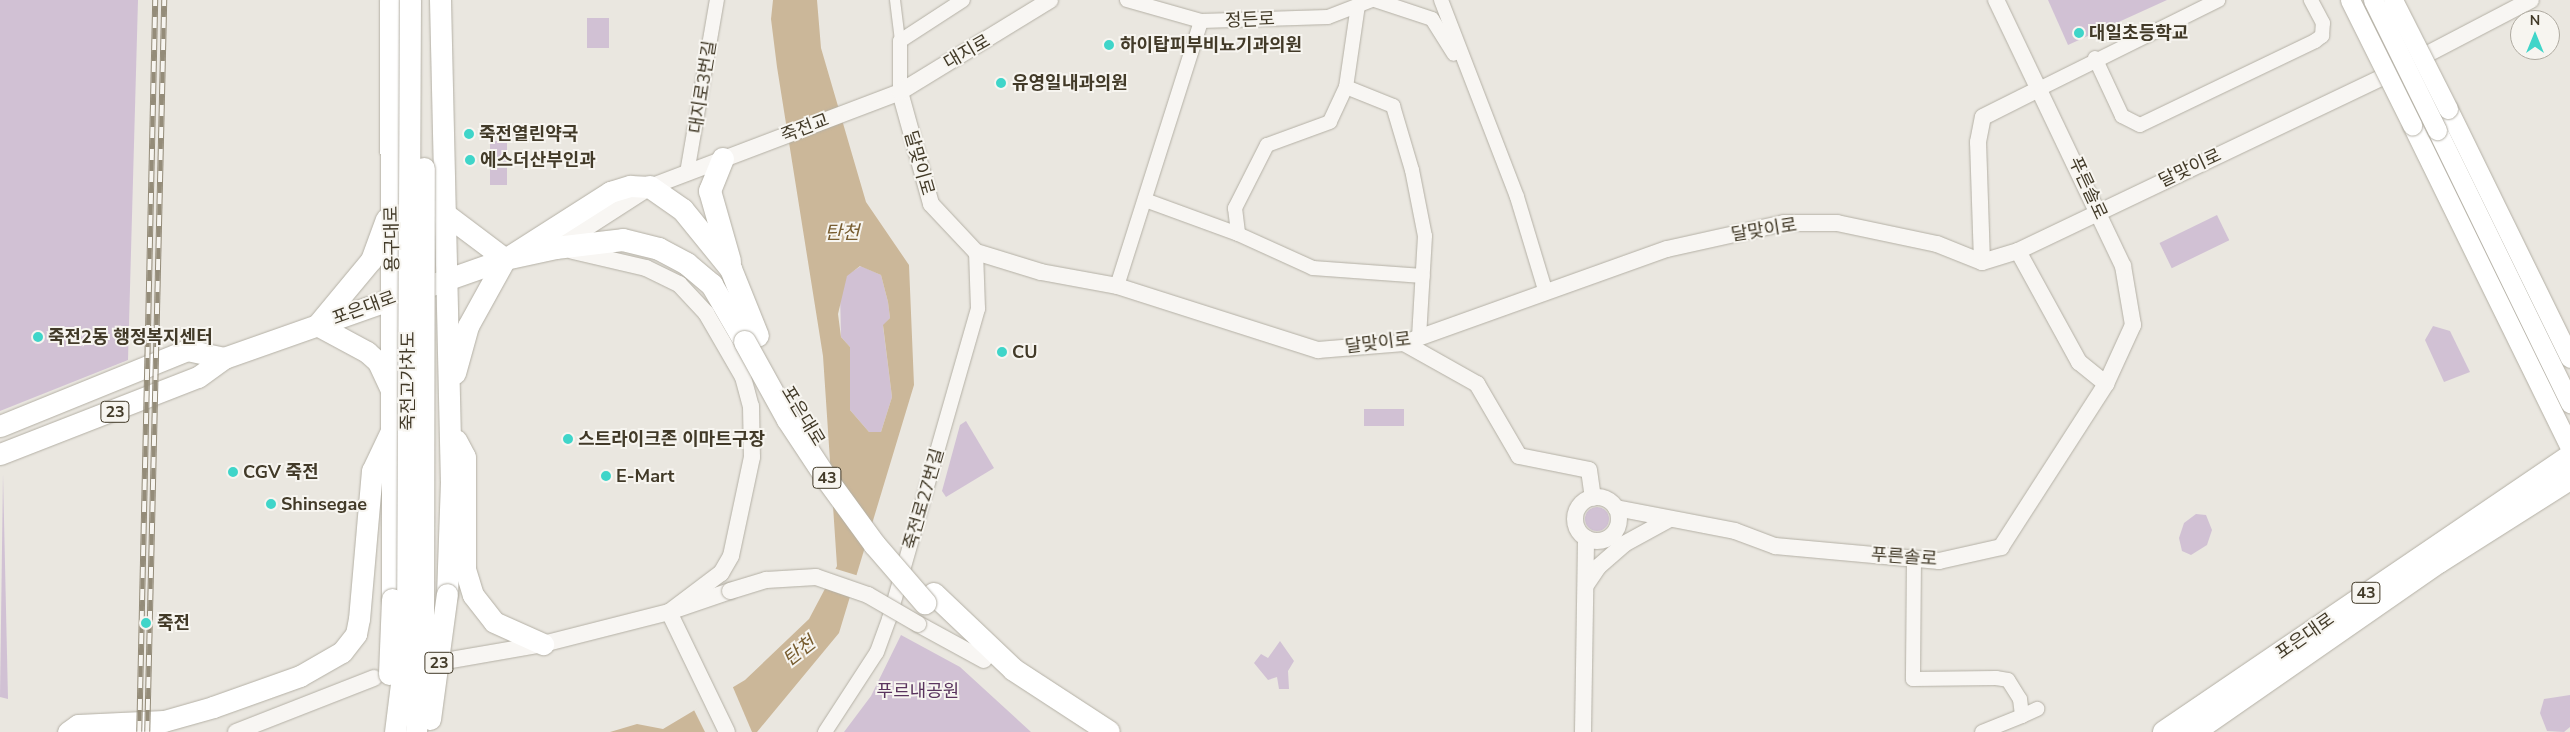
<!DOCTYPE html>
<meta charset="utf-8">
<style>
body{margin:0}
#map{position:relative;width:2570px;height:732px;overflow:hidden;background:#eae7e0;font-family:"Nunito Sans","Noto Sans KR",sans-serif}
div>[style]{position:absolute}
[style*='--x']{left:calc(var(--x)*1px);top:calc(var(--y)*1px);width:calc(var(--w)*1px);rotate:calc(var(--a)*1deg)}
.green>*{inset:0;background:#d1c1d4;transform-origin:0 0}
.round{border-radius:50%}
.water>*{inset:0;background:#cbb799}
.pier>*{inset:0;background:#eae7e0}
.roads{filter:drop-shadow(0 0 1px #b4b0a5) drop-shadow(0 0 1px #b4b0a5)}
.pedestrian>*{height:10px;margin:-5px;padding:0 5px;transform-origin:5px;border-radius:5px;background:#f8f6f3}
.minor>*{height:14px;margin:-7px;padding:0 7px;transform-origin:7px;border-radius:7px;background:#f8f6f3}
.tertiary>*{height:16px;margin:-8px;padding:0 8px;transform-origin:8px;border-radius:8px;background:#f8f6f3}
.tertiary>.ring{margin:-8px;padding:0;box-sizing:content-box;background:none;border:16px solid #f8f6f3;border-radius:50%}
.secondary>*{height:19px;margin:-9.5px;padding:0 9.5px;transform-origin:9.5px;border-radius:9.5px;background:#fff}
.primary>*{height:21px;margin:-10.5px;padding:0 10.5px;transform-origin:10.5px;border-radius:10.5px;background:#fff}
.trunk>*{height:22px;margin:-11px;padding:0 11px;transform-origin:11px;border-radius:11px;background:#fff}
.rail>*{height:5.5px;margin-top:-2.75px;transform-origin:0;background:repeating-linear-gradient(90deg,#f7f5f0 0 11px,#948c79 0 22px);box-sizing:border-box;border-block:1px solid #948c79}
.bridges{filter:drop-shadow(0 0 1px #b4b0a5) drop-shadow(0 0 1px #b4b0a5)}
.tertiary-bridge>*{height:16px;margin:-8px;padding:0 8px;transform-origin:8px;border-radius:8px;background:#f8f6f3}
.secondary-bridge>*{height:19px;margin:-9.5px;padding:0 9.5px;transform-origin:9.5px;border-radius:9.5px;background:#fff}
.primary-bridge>*{height:21px;margin:-10.5px;padding:0 10.5px;transform-origin:10.5px;border-radius:10.5px;background:#fff}
.trunk-bridge>*{height:22px;margin:-11px;padding:0 11px;transform-origin:11px;border-radius:11px;background:#fff}
.dots>*{width:14px;height:14px;translate:-50% -50%;box-sizing:border-box;border:2px solid #f7f5f0;border-radius:50%}
span{translate:-50% -50%;white-space:nowrap;text-align:center;line-height:1.15;-webkit-text-stroke:4px #f7f5f0;paint-order:stroke}
.shield-label span{padding:1px 4px;background:#f7f5f0;border:1px solid;border-radius:4px;-webkit-text-stroke-width:0}
.shield-label{font-size:16px;color:#423a28;font-weight:700}
.street-label{font-size:18px;color:#423a28}
.poi-label{font-size:18px;color:#423a28;font-weight:700}
.left{translate:0 -50%;text-align:left}
.park-label{font-size:18px;color:#5a345e}
.water-label{font-size:19px;color:#785d30;font-style:italic}
.north{position:absolute;left:2510px;top:10px;width:50px;height:50px;box-sizing:border-box;background:#f7f5f0;border:1px solid #afaaa0;border-radius:50%;rotate:0deg;font-size:14px;font-weight:700;line-height:20px;text-align:center;color:#423a28}
.north::after{content:'';display:block;margin:auto;width:18px;height:22px;background:#3fd5c9;clip-path:polygon(50% 0,100% 100%,50% 72%,0 100%)}
</style>
<div id="map">
<div class="green">
<div style="clip-path:polygon(0 0,138px 0,128px 360px,0 411px)"></div>
<div style="clip-path:polygon(2048px 0,2167px 0,2068px 45px)"></div>
<div style="left:587px;top:18px;width:22px;height:30px"></div>
<div style="left:490px;top:141px;width:17px;height:44px"></div>
<div style="left:2217px;top:215px;width:28px;height:64px;rotate:64deg"></div>
<div style="clip-path:polygon(861px 266px,881px 275px,888px 302px,890px 318px,883px 326px,892px 397px,881px 432px,869px 432px,850px 410px,850px 347px,841px 337px,840px 293px,847px 275px)"></div>
<div style="clip-path:polygon(2433px 326px,2450px 331px,2470px 372px,2444px 382px,2425px 340px)"></div>
<div style="left:1404px;top:409px;width:17px;height:40px;rotate:90deg"></div>
<div style="clip-path:polygon(966px 421px,994px 468px,946px 497px,942px 491px,960px 425px)"></div>
<div style="clip-path:polygon(3px 474px,8px 699px,0 697px)"></div>
<div class="round" style="left:1585px;top:507px;width:24px;height:24px"></div>
<div style="clip-path:polygon(2196px 514px,2206px 515px,2212px 530px,2207px 545px,2191px 555px,2182px 551px,2179px 538px,2184px 523px)"></div>
<div style="clip-path:polygon(901px 635px,960px 667px,1031px 732px,844px 732px,871px 696px)"></div>
<div style="clip-path:polygon(1280px 641px,1294px 661px,1288px 671px,1289px 689px,1279px 689px,1277px 677px,1268px 680px,1254px 663px,1261px 654px,1268px 658px)"></div>
<div style="clip-path:polygon(2570px 695px,2570px 727px,2564px 732px,2547px 731px,2540px 713px,2544px 699px)"></div>
</div>
<div class="water">
<div style="clip-path:polygon(evenodd,773px 0,817px 0,821px 48px,866px 202px,909px 265px,914px 385px,839px 633px,757px 732px,610px 732px,637px 724px,663px 729px,745px 680px,809px 619px,837px 566px,823px 356px,777px 67px,771px 19px,773px 0,860px 266px,881px 275px,888px 302px,890px 318px,883px 325px,892px 397px,881px 432px,869px 432px,850px 410px,850px 347px,841px 337px,838px 314px,847px 276px,860px 266px)"></div>
</div>
<div class="pier">
<div style="clip-path:polygon(833px 568px,859px 576px,854px 594px,825px 584px)"></div>
<div style="clip-path:polygon(732px 685px,752px 732px,705px 732px,694px 710px)"></div>
</div>
<div class="roads">
<div class="pedestrian">
<div style="--x:895;--y:0;--w:41;--a:83"></div>
</div>
<div class="minor">
<div style="--x:1127;--y:0;--w:77;--a:15.8"></div>
<div style="--x:1201;--y:21;--w:127;--a:-1.8"></div>
<div style="--x:1328;--y:17;--w:47;--a:-21.1"></div>
<div style="--x:1375;--y:0;--w:60;--a:18.4"></div>
<div style="--x:1432;--y:19;--w:41;--a:57.8"></div>
<div style="--x:1441;--y:0;--w:211;--a:68.9"></div>
<div style="--x:1517;--y:197;--w:97;--a:73.2"></div>
<div style="--x:1358;--y:5;--w:83;--a:98.3"></div>
<div style="--x:1346;--y:87;--w:51;--a:22"></div>
<div style="--x:1393;--y:106;--w:67;--a:73.5"></div>
<div style="--x:1412;--y:170;--w:67;--a:78.9"></div>
<div style="--x:1425;--y:236;--w:102;--a:93.4"></div>
<div style="--x:2095;--y:58;--w:64;--a:65"></div>
<div style="--x:2122;--y:116;--w:20;--a:27"></div>
<div style="--x:2140;--y:125;--w:194;--a:-25.6"></div>
<div style="--x:2315;--y:41;--w:9;--a:-36"></div>
<div style="--x:2322;--y:36;--w:13;--a:-86"></div>
<div style="--x:2323;--y:23;--w:26;--a:-118"></div>
<div style="--x:1346;--y:87;--w:38;--a:115"></div>
<div style="--x:1330;--y:122;--w:67;--a:159.9"></div>
<div style="--x:1267;--y:145;--w:71;--a:116.9"></div>
<div style="--x:1235;--y:208;--w:26;--a:83"></div>
<div style="--x:1238;--y:234;--w:82;--a:24.4"></div>
<div style="--x:1313;--y:268;--w:110;--a:4.2"></div>
<div style="--x:2041;--y:88;--w:198;--a:-26.4"></div>
<div style="--x:900;--y:92;--w:51;--a:-90"></div>
<div style="--x:900;--y:41;--w:75;--a:-33.1"></div>
<div style="--x:687;--y:173;--w:176;--a:-80.2"></div>
<div style="--x:1145;--y:200;--w:99;--a:20.1"></div>
<div style="--x:1117;--y:286;--w:278;--a:-72.4"></div>
<div style="--x:1914;--y:559;--w:120;--a:90.5"></div>
<div style="--x:1913;--y:679;--w:83;--a:-0.7"></div>
<div style="--x:1996;--y:678;--w:12;--a:9"></div>
<div style="--x:2008;--y:680;--w:22;--a:58"></div>
<div style="--x:2020;--y:699;--w:17;--a:83"></div>
<div style="--x:2022;--y:716;--w:43;--a:158.2"></div>
<div style="--x:2022;--y:716;--w:17;--a:-25"></div>
<div style="--x:825;--y:732;--w:95;--a:-57"></div>
<div style="--x:877;--y:652;--w:35;--a:-70"></div>
<div style="--x:889;--y:619;--w:323;--a:-74"></div>
<div style="--x:978;--y:309;--w:57;--a:-92"></div>
</div>
<div class="tertiary">
<div style="--x:900;--y:92;--w:116;--a:74.5"></div>
<div style="--x:931;--y:204;--w:66;--a:46.8"></div>
<div style="--x:976;--y:252;--w:68;--a:17.1"></div>
<div style="--x:1041;--y:272;--w:77;--a:10.4"></div>
<div style="--x:1117;--y:286;--w:211;--a:17.7"></div>
<div style="--x:1318;--y:350;--w:86;--a:-4.7"></div>
<div style="--x:1404;--y:343;--w:279;--a:-19.7"></div>
<div style="--x:1667;--y:249;--w:120;--a:-12.5"></div>
<div style="--x:1784;--y:223;--w:53;--a:0"></div>
<div style="--x:1837;--y:223;--w:102;--a:11.9"></div>
<div style="--x:1937;--y:244;--w:48;--a:21.8"></div>
<div style="--x:1982;--y:262;--w:38;--a:-17"></div>
<div style="--x:2018;--y:251;--w:420;--a:-25.5"></div>
<div style="--x:2397;--y:70;--w:151;--a:-27.6"></div>
<div style="--x:560;--y:245;--w:107;--a:-32.8"></div>
<div style="--x:650;--y:187;--w:267;--a:-20.8"></div>
<div style="--x:900;--y:92;--w:176;--a:-31.5"></div>
<div style="--x:573;--y:251;--w:75;--a:13.1"></div>
<div style="--x:646;--y:268;--w:37;--a:26"></div>
<div style="--x:679;--y:284;--w:40;--a:47"></div>
<div style="--x:706;--y:313;--w:74;--a:60"></div>
<div style="--x:743;--y:377;--w:30;--a:75"></div>
<div style="--x:751;--y:406;--w:51;--a:88.9"></div>
<div style="--x:752;--y:457;--w:101;--a:102"></div>
<div style="--x:731;--y:556;--w:20;--a:120"></div>
<div style="--x:721;--y:573;--w:65;--a:143.1"></div>
<div style="--x:2018;--y:251;--w:127;--a:61.2"></div>
<div style="--x:2079;--y:362;--w:35;--a:39"></div>
<div style="--x:1982;--y:262;--w:120;--a:-91.9"></div>
<div style="--x:1978;--y:142;--w:25;--a:-79"></div>
<div style="--x:1983;--y:117;--w:65;--a:-26.6"></div>
<div style="--x:1404;--y:343;--w:84;--a:29.3"></div>
<div style="--x:1477;--y:384;--w:83;--a:59.7"></div>
<div style="--x:1519;--y:456;--w:71;--a:11.3"></div>
<div style="--x:1589;--y:470;--w:28;--a:82"></div>
<div class="ring" style="left:1575px;top:497px;width:28px;height:28px"></div>
<div style="--x:1616;--y:508;--w:121;--a:10.9"></div>
<div style="--x:1735;--y:531;--w:43;--a:20.6"></div>
<div style="--x:1775;--y:546;--w:165;--a:5.2"></div>
<div style="--x:1939;--y:561;--w:64;--a:-12.7"></div>
<div style="--x:2001;--y:547;--w:194;--a:-57.2"></div>
<div style="--x:2106;--y:384;--w:65;--a:-65.4"></div>
<div style="--x:2133;--y:325;--w:60;--a:-99.6"></div>
<div style="--x:2123;--y:266;--w:295;--a:-115.5"></div>
<div style="--x:1586;--y:585;--w:22;--a:-56"></div>
<div style="--x:1598;--y:567;--w:35;--a:-41"></div>
<div style="--x:1624;--y:544;--w:50;--a:-28.6"></div>
<div style="--x:669;--y:612;--w:133;--a:64.2"></div>
<div style="--x:918;--y:624;--w:75;--a:28.6"></div>
<div style="--x:451;--y:660;--w:93;--a:-9.9"></div>
<div style="--x:543;--y:644;--w:130;--a:-14.3"></div>
<div style="--x:669;--y:612;--w:65;--a:-19"></div>
<div style="--x:236;--y:732;--w:148;--a:-21.4"></div>
<div style="--x:1583;--y:732;--w:194;--a:-89.1"></div>
</div>
<div class="secondary">
<div style="--x:2448;--y:109;--w:277;--a:63.9"></div>
<div style="--x:2412;--y:125;--w:359;--a:63.9"></div>
<div style="--x:2437;--y:130;--w:304;--a:64"></div>
</div>
<div class="primary">
<div style="--x:390;--y:0;--w:599;--a:89.81"></div>
<div style="--x:440;--y:0;--w:481;--a:88.7"></div>
<div style="--x:451;--y:481;--w:113;--a:92"></div>
<div style="--x:444;--y:213;--w:76;--a:37"></div>
<div style="--x:386;--y:219;--w:44;--a:110.1"></div>
<div style="--x:371;--y:260;--w:85;--a:129.7"></div>
<div style="--x:317;--y:325;--w:57;--a:28.4"></div>
<div style="--x:367;--y:352;--w:15;--a:42"></div>
<div style="--x:378;--y:362;--w:29;--a:65"></div>
<div style="--x:455;--y:373;--w:49;--a:-74.5"></div>
<div style="--x:468;--y:326;--w:77;--a:-61.1"></div>
<div style="--x:505;--y:259;--w:125;--a:-32.5"></div>
<div style="--x:610;--y:192;--w:21;--a:-17"></div>
<div style="--x:630;--y:186;--w:20;--a:3"></div>
<div style="--x:0;--y:426;--w:202;--a:-22.1"></div>
<div style="--x:187;--y:350;--w:38;--a:12"></div>
<div style="--x:456;--y:440;--w:19;--a:62"></div>
<div style="--x:465;--y:457;--w:112;--a:90"></div>
<div style="--x:465;--y:569;--w:27;--a:73"></div>
<div style="--x:473;--y:595;--w:34;--a:52"></div>
<div style="--x:494;--y:622;--w:54;--a:24.2"></div>
<div style="--x:0;--y:454;--w:212;--a:-21.3"></div>
<div style="--x:198;--y:377;--w:32;--a:-36"></div>
<div style="--x:224;--y:358;--w:298;--a:-19.4"></div>
<div style="--x:505;--y:259;--w:52;--a:-12.2"></div>
<div style="--x:68;--y:732;--w:12;--a:-35"></div>
<div style="--x:78;--y:725;--w:86;--a:-2.7"></div>
<div style="--x:164;--y:721;--w:51;--a:-15.9"></div>
<div style="--x:213;--y:707;--w:92;--a:-19.6"></div>
<div style="--x:300;--y:676;--w:48;--a:-29.7"></div>
<div style="--x:342;--y:652;--w:23;--a:-52"></div>
<div style="--x:356;--y:634;--w:15;--a:-79"></div>
<div style="--x:359;--y:619;--w:149;--a:-85"></div>
<div style="--x:372;--y:471;--w:44;--a:-64.6"></div>
</div>
<div class="trunk">
<div style="--x:723;--y:159;--w:35;--a:112"></div>
<div style="--x:710;--y:191;--w:73;--a:74.1"></div>
<div style="--x:650;--y:187;--w:40;--a:34.9"></div>
<div style="--x:683;--y:210;--w:76;--a:50.9"></div>
<div style="--x:731;--y:269;--w:72;--a:68.1"></div>
<div style="--x:556;--y:248;--w:67;--a:-6.8"></div>
<div style="--x:623;--y:240;--w:37;--a:14"></div>
<div style="--x:659;--y:249;--w:32;--a:28"></div>
<div style="--x:687;--y:264;--w:33;--a:40"></div>
<div style="--x:712;--y:285;--w:66;--a:59.9"></div>
<div style="--x:934;--y:594;--w:110;--a:43.5"></div>
<div style="--x:1014;--y:670;--w:113;--a:33.1"></div>
<div style="--x:2164;--y:732;--w:491;--a:-34.2"></div>
<div style="--x:2194;--y:732;--w:298;--a:-34.8"></div>
<div style="--x:2439;--y:562;--w:155;--a:-32.4"></div>
</div>
</div>
<div class="rail">
<div style="--x:139;--y:732;--w:732;--a:-88.75"></div>
<div style="--x:147;--y:732;--w:732;--a:-88.67"></div>
</div>
<div class="bridges">
<div class="tertiary-bridge">
<div style="--x:730;--y:591;--w:38;--a:-17"></div>
<div style="--x:766;--y:580;--w:50;--a:-3.4"></div>
<div style="--x:816;--y:577;--w:55;--a:19.1"></div>
<div style="--x:868;--y:595;--w:58;--a:30.1"></div>
</div>
<div class="secondary-bridge">
<div style="--x:2350;--y:0;--w:140;--a:63.6"></div>
<div style="--x:2373;--y:0;--w:145;--a:63.8"></div>
<div style="--x:2393;--y:0;--w:122;--a:63.2"></div>
</div>
<div class="primary-bridge">
<div style="--x:389;--y:674;--w:75;--a:-87.7"></div>
<div style="--x:430;--y:719;--w:126;--a:-82.3"></div>
<div style="--x:395;--y:732;--w:98;--a:-82.9"></div>
<div style="--x:407;--y:635;--w:635;--a:-89.73"></div>
<div style="--x:416;--y:732;--w:95;--a:-85.8"></div>
<div style="--x:423;--y:637;--w:469;--a:-89.9"></div>
</div>
<div class="trunk-bridge">
<div style="--x:745;--y:342;--w:89;--a:61.1"></div>
<div style="--x:788;--y:420;--w:74;--a:56.5"></div>
<div style="--x:829;--y:482;--w:78;--a:53.9"></div>
<div style="--x:875;--y:545;--w:77;--a:49.2"></div>
</div>
</div>
<div class="dots">
<div style="left:2079px;top:33px;background:#3fd5c9"></div>
<div style="left:1109px;top:45px;background:#3fd5c9"></div>
<div style="left:1001px;top:83px;background:#3fd5c9"></div>
<div style="left:469px;top:134px;background:#3fd5c9"></div>
<div style="left:470px;top:160px;background:#3fd5c9"></div>
<div style="left:38px;top:337px;background:#3fd5c9"></div>
<div style="left:1002px;top:352px;background:#3fd5c9"></div>
<div style="left:568px;top:439px;background:#3fd5c9"></div>
<div style="left:233px;top:472px;background:#3fd5c9"></div>
<div style="left:606px;top:476px;background:#3fd5c9"></div>
<div style="left:271px;top:504px;background:#3fd5c9"></div>
<div style="left:146px;top:623px;background:#3fd5c9"></div>
</div>
<div class="shield-label">
<span style="left:115px;top:412px">23</span>
<span style="left:827px;top:478px">43</span>
<span style="left:2366px;top:593px">43</span>
<span style="left:439px;top:663px">23</span>
</div>
<div class="street-label">
<span style="left:1250px;top:20px;rotate:-2deg">정든로</span>
<span style="left:967px;top:52px;rotate:-30deg">대지로</span>
<span style="left:703px;top:87px;rotate:-81deg">대지로3번길</span>
<span style="left:805px;top:128px;rotate:-21deg">죽전교</span>
<span style="left:919px;top:163px;rotate:74deg">달맞이로</span>
<span style="left:2190px;top:168px;rotate:-25deg">달맞이로</span>
<span style="left:2088px;top:188px;rotate:65deg">푸른솔로</span>
<span style="left:1764px;top:230px;rotate:-9deg">달맞이로</span>
<span style="left:392px;top:239px;rotate:-91deg">용구대로</span>
<span style="left:364px;top:308px;rotate:-20deg">포은대로</span>
<span style="left:1378px;top:343px;rotate:-7deg">달맞이로</span>
<span style="left:408px;top:381px;rotate:-90deg">죽전고가차도</span>
<span style="left:803px;top:416px;rotate:59deg">포은대로</span>
<span style="left:924px;top:499px;rotate:-74deg">죽전로27번길</span>
<span style="left:1904px;top:557px;rotate:4deg">푸른솔로</span>
<span style="left:2305px;top:636px;rotate:-35deg">포은대로</span>
</div>
<div class="poi-label">
<span class="left" style="left:2089px;top:33px">대일초등학교</span>
<span class="left" style="left:1120px;top:45px">하이탑피부비뇨기과의원</span>
<span class="left" style="left:1012px;top:83px">유영일내과의원</span>
<span class="left" style="left:479px;top:134px">죽전열린약국</span>
<span class="left" style="left:480px;top:160px">에스더산부인과</span>
<span class="left" style="left:48px;top:337px">죽전2동 행정복지센터</span>
<span class="left" style="left:1012px;top:352px">CU</span>
<span class="left" style="left:578px;top:439px">스트라이크존 이마트구장</span>
<span class="left" style="left:243px;top:472px">CGV 죽전</span>
<span class="left" style="left:616px;top:476px">E-Mart</span>
<span class="left" style="left:281px;top:504px">Shinsegae</span>
<span class="left" style="left:157px;top:623px">죽전</span>
</div>
<div class="park-label">
<span style="left:918px;top:691px">푸르내공원</span>
</div>
<div class="water-label">
<span style="left:842px;top:234px">탄천</span>
<span style="left:800px;top:652px;rotate:-38deg">탄천</span>
</div>
<div class="north">N</div>
</div>
